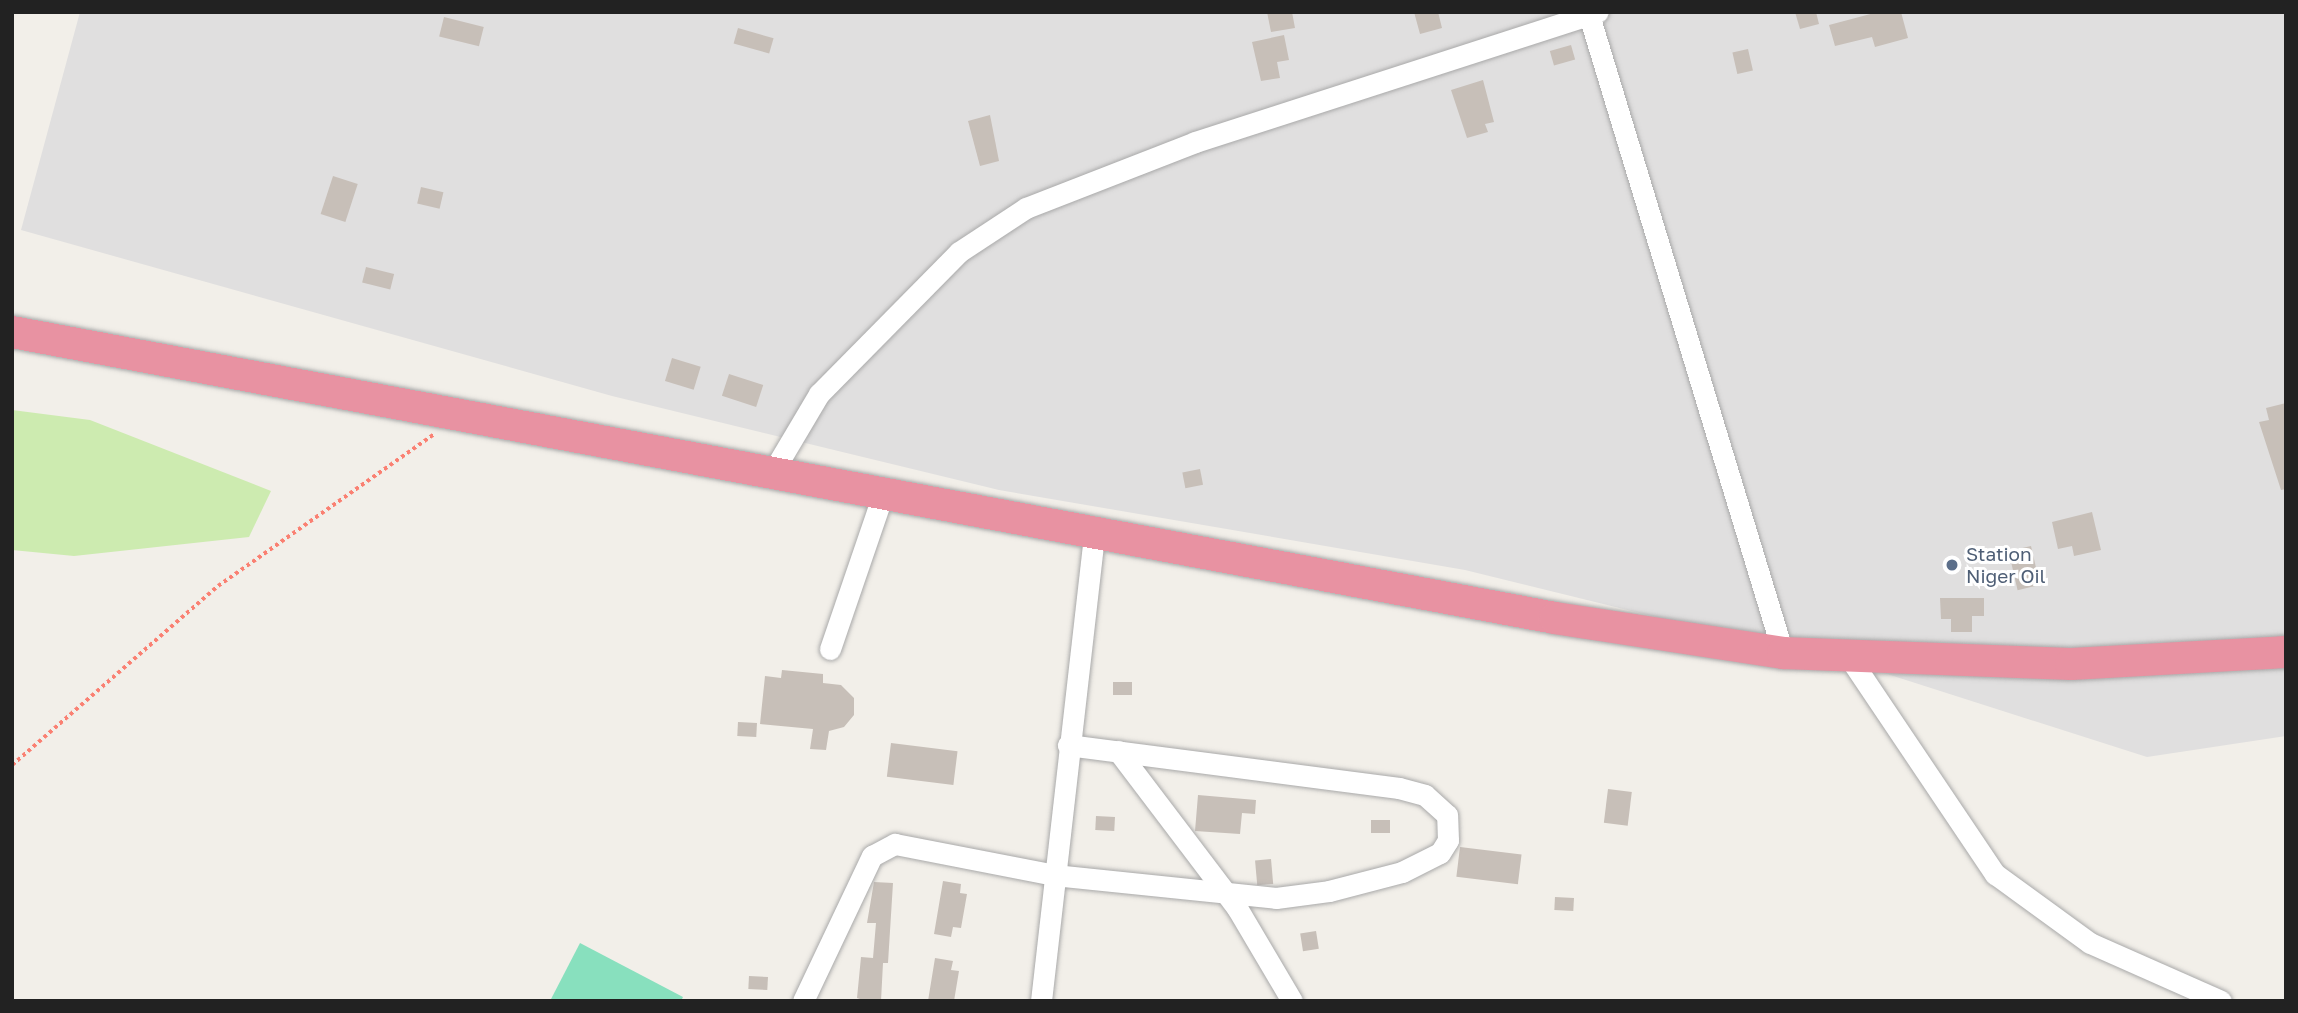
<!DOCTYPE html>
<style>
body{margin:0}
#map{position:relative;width:2298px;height:1013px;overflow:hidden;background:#f2efe9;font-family:"Golos Text",sans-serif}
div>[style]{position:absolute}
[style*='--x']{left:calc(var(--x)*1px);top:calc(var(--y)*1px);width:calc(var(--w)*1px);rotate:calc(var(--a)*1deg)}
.residential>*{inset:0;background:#e0dfdf}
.grass>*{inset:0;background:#cdebb0}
.pitch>*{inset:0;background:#88e0be}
.building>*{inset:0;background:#c7bfb8;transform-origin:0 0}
.path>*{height:3.5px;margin-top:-1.75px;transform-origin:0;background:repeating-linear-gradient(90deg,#fa8072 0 3.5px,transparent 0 7px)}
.roads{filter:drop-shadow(0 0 2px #a9a9a9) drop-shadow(0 0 2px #a9a9a9)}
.minor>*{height:21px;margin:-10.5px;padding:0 10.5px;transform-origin:10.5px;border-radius:10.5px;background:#fff}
.highway>*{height:32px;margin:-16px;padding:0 16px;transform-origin:16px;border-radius:16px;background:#e892a2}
.dots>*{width:19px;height:19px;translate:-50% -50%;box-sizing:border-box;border:4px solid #fff;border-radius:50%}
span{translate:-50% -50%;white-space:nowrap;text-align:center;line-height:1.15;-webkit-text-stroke:6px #fff;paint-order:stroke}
.service-label{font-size:19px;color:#4e5e75}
.left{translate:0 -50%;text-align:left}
.frame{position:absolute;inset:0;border:14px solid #222;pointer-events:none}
</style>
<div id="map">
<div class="residential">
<div style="clip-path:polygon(80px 12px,2286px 12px,2286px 736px,2147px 757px,1884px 673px,1465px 570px,999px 490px,612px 396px,21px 230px)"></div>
</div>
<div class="grass">
<div style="clip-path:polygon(12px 410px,90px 420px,271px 491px,249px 537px,74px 556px,12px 550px)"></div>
</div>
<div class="pitch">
<div style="clip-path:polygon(580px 943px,683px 997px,681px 1001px,550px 1001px)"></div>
</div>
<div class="building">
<div style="clip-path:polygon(1267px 12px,1292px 12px,1295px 28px,1271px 32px)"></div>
<div style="clip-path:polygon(1414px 12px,1438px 12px,1442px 28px,1420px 34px)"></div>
<div style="clip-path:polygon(1795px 12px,1816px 12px,1819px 24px,1800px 29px)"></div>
<div style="clip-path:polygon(1878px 12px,1901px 12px,1908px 38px,1875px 47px,1872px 37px,1835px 46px,1829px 25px)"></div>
<div style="left:444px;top:17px;width:41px;height:20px;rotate:14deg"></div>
<div style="left:738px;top:28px;width:37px;height:16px;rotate:16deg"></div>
<div style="clip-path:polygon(1284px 35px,1289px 60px,1277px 62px,1280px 78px,1261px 81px,1252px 42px)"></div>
<div style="left:1571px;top:45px;width:15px;height:22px;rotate:74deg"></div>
<div style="left:1748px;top:49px;width:22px;height:16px;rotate:77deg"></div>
<div style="clip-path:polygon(1483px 80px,1494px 122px,1485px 124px,1488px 132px,1467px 138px,1451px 90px)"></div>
<div style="clip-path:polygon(990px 115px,999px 161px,980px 166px,968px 121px)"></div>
<div style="left:333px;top:176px;width:26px;height:40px;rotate:18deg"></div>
<div style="left:421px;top:187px;width:23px;height:17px;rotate:13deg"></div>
<div style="left:366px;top:267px;width:29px;height:16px;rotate:14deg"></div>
<div style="left:672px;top:358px;width:30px;height:24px;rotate:17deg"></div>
<div style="left:729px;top:374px;width:36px;height:23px;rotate:18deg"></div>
<div style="clip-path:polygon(2286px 403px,2286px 489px,2281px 490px,2259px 422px,2269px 420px,2266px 408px)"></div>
<div style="left:1200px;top:469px;width:16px;height:18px;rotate:79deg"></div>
<div style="clip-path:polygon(2092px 512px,2101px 550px,2074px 556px,2072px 546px,2058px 549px,2052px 522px)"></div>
<div style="left:2031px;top:546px;width:40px;height:23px;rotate:77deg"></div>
<div style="clip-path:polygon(1940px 598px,1984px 598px,1984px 616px,1972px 616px,1972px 632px,1951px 632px,1951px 619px,1941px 619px)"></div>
<div style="clip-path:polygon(782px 670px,823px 674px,823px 683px,841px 685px,854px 698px,854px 715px,844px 727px,829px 731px,826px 750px,810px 749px,813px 729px,760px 724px,765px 676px,781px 678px)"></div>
<div style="left:1113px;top:682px;width:19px;height:13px"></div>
<div style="left:738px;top:722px;width:19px;height:14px;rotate:3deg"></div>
<div style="left:891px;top:743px;width:67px;height:34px;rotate:7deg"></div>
<div style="left:1608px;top:789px;width:24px;height:34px;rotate:7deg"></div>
<div style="clip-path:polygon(1198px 795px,1256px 800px,1255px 814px,1242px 813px,1240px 834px,1195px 831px)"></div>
<div style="left:1096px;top:816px;width:19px;height:14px;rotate:3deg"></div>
<div style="left:1371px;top:820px;width:19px;height:13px"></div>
<div style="left:1460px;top:847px;width:62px;height:30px;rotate:7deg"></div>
<div style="left:1271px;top:859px;width:25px;height:16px;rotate:85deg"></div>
<div style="clip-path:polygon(943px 881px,961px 884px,960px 893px,967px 894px,961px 928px,953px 927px,951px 937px,934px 934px)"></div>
<div style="clip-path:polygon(874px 882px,893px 883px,888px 963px,883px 963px,881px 1001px,866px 1001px,857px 998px,861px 957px,873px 958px,876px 923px,867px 923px)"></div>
<div style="left:1555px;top:897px;width:19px;height:13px;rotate:3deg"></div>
<div style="left:1316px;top:931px;width:18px;height:16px;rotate:81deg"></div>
<div style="clip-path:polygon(935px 958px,953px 961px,951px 970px,959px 971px,954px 1001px,928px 1001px)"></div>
<div style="left:749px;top:976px;width:19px;height:13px;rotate:3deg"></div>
</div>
<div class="path">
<div style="--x:12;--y:765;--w:273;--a:-41"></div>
<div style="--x:218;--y:586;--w:264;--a:-35.1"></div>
</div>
<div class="roads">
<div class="minor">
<div style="--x:1588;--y:12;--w:670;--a:73.08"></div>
<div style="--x:772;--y:473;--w:92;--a:-59.3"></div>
<div style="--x:819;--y:394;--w:199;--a:-45.4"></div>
<div style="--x:959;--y:252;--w:80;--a:-33.3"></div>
<div style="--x:1026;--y:208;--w:181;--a:-21.3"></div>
<div style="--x:1195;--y:142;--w:423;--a:-17.9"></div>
<div style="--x:830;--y:649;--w:164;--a:-71.1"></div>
<div style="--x:1849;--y:657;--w:262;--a:56.1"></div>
<div style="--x:1995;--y:874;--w:117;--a:36"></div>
<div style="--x:2090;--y:943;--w:143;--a:23.9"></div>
<div style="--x:1118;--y:751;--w:197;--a:52.8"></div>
<div style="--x:1237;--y:908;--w:108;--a:59.4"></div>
<div style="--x:803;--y:1001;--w:161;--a:-64.6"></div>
<div style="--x:872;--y:856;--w:26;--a:-28"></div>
<div style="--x:895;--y:844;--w:162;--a:11"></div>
<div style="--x:1054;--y:875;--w:223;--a:5.9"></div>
<div style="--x:1276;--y:898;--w:53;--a:-7.5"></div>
<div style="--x:1329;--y:891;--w:75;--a:-14.6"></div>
<div style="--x:1402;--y:872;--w:42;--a:-26.6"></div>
<div style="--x:1440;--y:853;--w:15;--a:-58"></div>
<div style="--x:1448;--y:840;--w:25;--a:-92"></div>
<div style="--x:1447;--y:815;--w:30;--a:-138"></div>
<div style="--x:1425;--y:795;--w:27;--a:-165"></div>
<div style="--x:1399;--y:788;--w:334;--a:-172.6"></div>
<div style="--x:1041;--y:1001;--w:471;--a:-83.5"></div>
</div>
<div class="highway">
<div style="--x:12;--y:332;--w:1569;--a:10.5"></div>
<div style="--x:1555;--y:618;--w:231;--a:8.7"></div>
<div style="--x:1783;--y:653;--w:288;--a:2.2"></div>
<div style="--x:2071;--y:664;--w:215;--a:-3.2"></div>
</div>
</div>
<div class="dots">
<div style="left:1952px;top:565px;background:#5c6f8a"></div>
</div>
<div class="service-label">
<span class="left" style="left:1966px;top:565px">Station<br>Niger Oil</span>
</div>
<div class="frame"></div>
</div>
